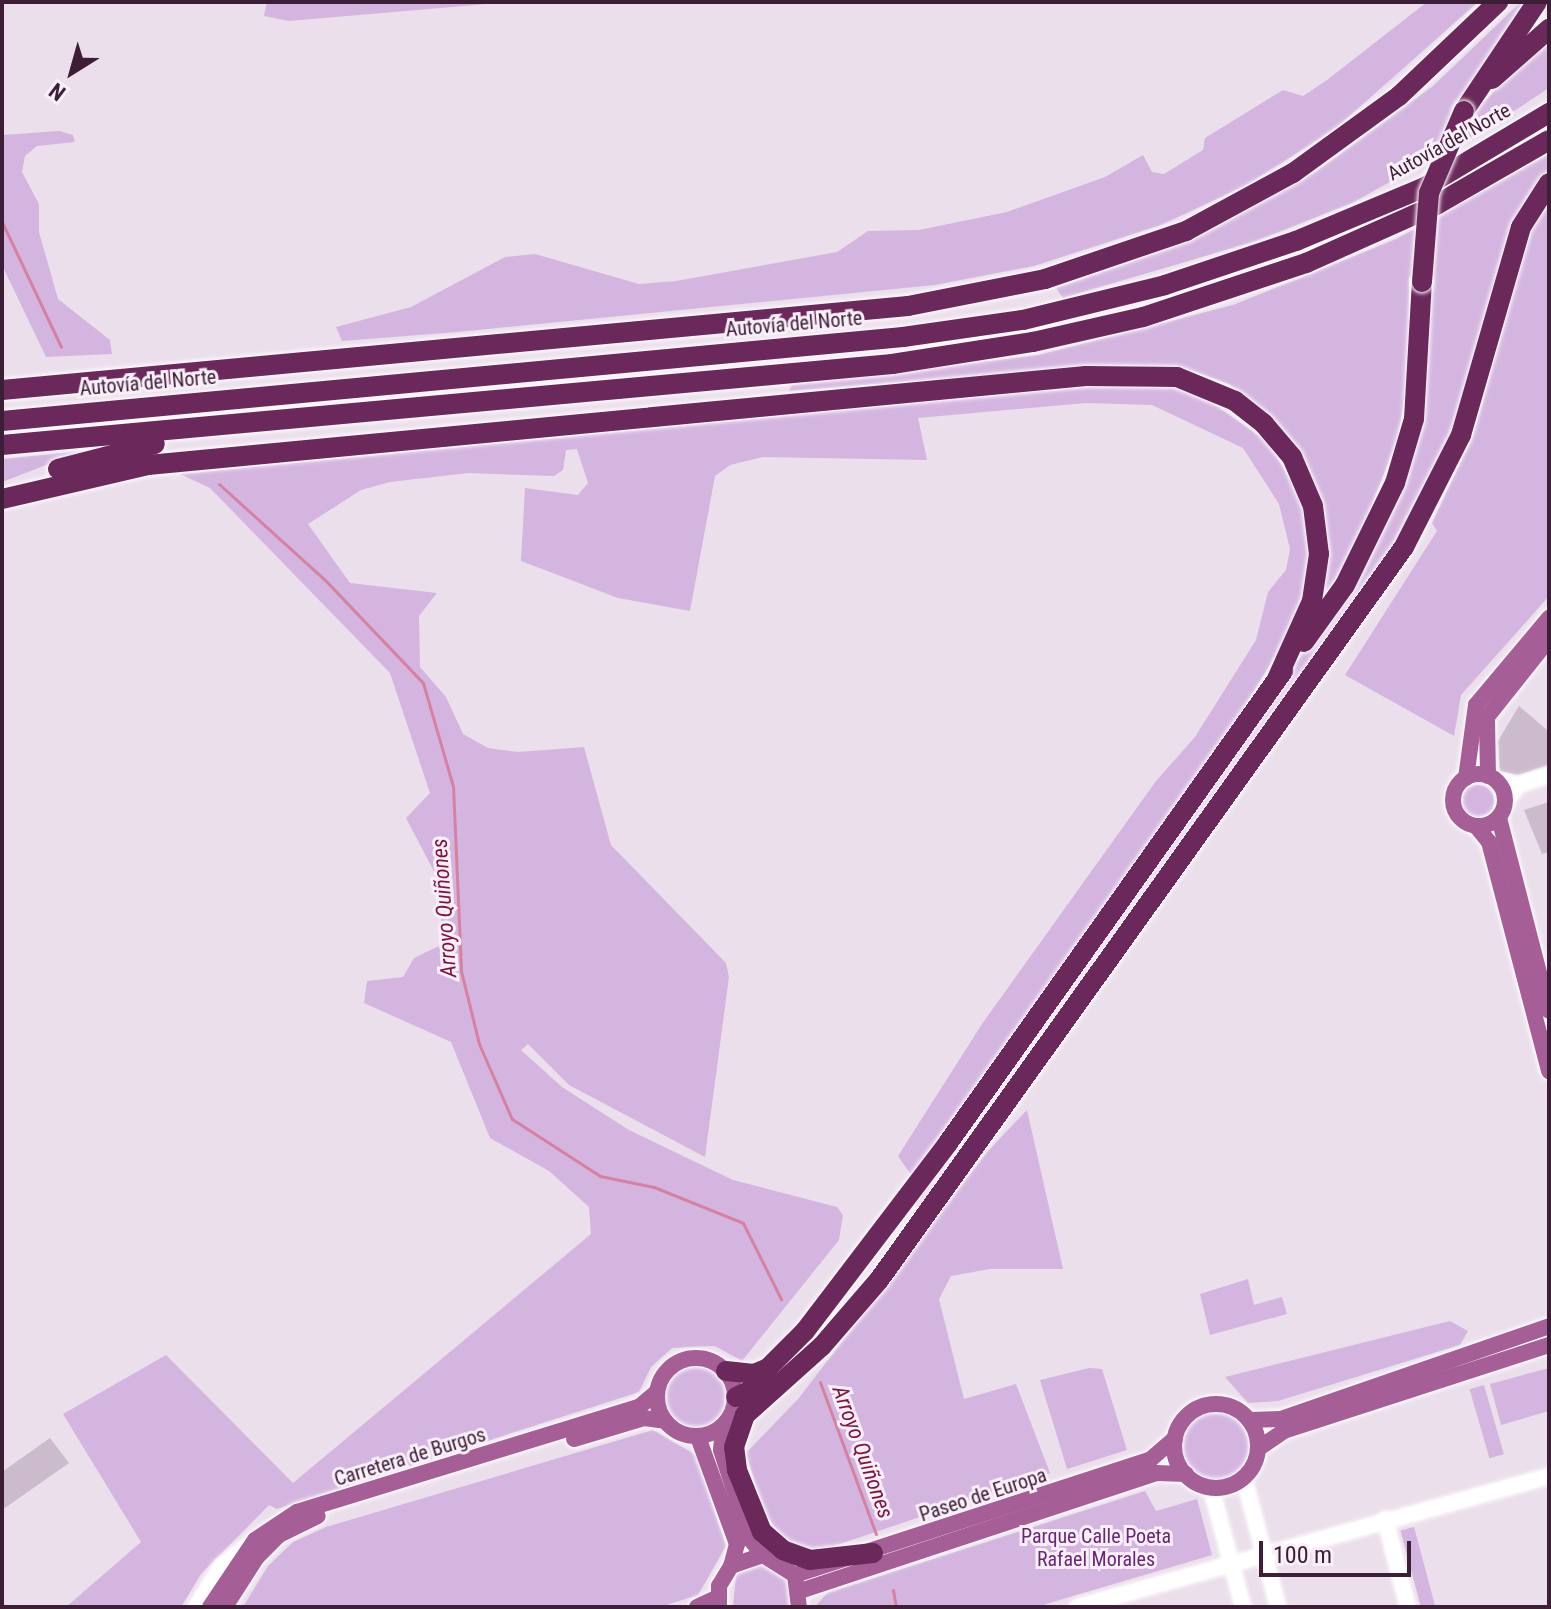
<!DOCTYPE html>
<meta charset="utf-8">
<style>
body{margin:0}
#map{position:relative;width:1551px;height:1609px;overflow:hidden;background:#ebdfeb;font-family:"Roboto Condensed",sans-serif}
div>[style]{position:absolute}
[style*='--x']{left:calc(var(--x)*1px);top:calc(var(--y)*1px);width:calc(var(--w)*1px);rotate:calc(var(--a)*1deg)}
.green>*{inset:0;background:#d4b5df;transform-origin:0 0}
.round{border-radius:50%}
.stream>*{height:3px;margin:-1.5px;padding:0 1.5px;transform-origin:1.5px;border-radius:1.5px;background:#d681a2}
.building>*{inset:0;background:#cbc}
.roads{filter:drop-shadow(0 0 2px #fff) drop-shadow(0 0 2px #fff)}
.minor>*{height:14px;margin:-7px;padding:0 7px;transform-origin:7px;border-radius:7px;background:#fff}
.major>*{height:16px;margin:-8px;padding:0 8px;transform-origin:8px;border-radius:8px;background:#a55f96}
.major>.ring{margin:-8px;padding:0;box-sizing:content-box;background:none;border:16px solid #a55f96;border-radius:50%}
.highway>*{height:20px;margin:-10px;padding:0 10px;transform-origin:10px;border-radius:10px;background:#6b285a}
.bridges{filter:drop-shadow(0 0 2px #fff) drop-shadow(0 0 2px #fff)}
.highway-bridge>*{height:20px;margin:-10px;padding:0 10px;transform-origin:10px;border-radius:10px;background:#6b285a}
span{translate:-50% -50%;white-space:nowrap;text-align:center;line-height:1.15;-webkit-text-stroke:6px #f8eff8;paint-order:stroke}
.street-label{font-size:20px;color:#3d1e37}
.park-label{font-size:20px;color:#6a2677}
.water-label{font-size:22px;color:#7d143b;font-style:italic}
.frame{position:absolute;inset:0;border:4px solid #3d1e37;pointer-events:none}
.north{position:absolute;left:32px;top:32px;width:80px;height:80px;-webkit-text-stroke:6px #f8eff8;paint-order:stroke;rotate:217deg;font-size:22px;font-weight:700;line-height:32px;text-align:center;color:#3d1e37}
.north::after{content:'';display:block;margin:auto;width:28px;height:36px;background:#3d1e37;clip-path:polygon(50% 0,100% 100%,50% 72%,0 100%)}
.scale{position:absolute;left:1259px;top:1541px;width:152px;height:36px;box-sizing:border-box;border:4px solid #3d1e37;border-top:0;padding-left:10px;font-size:24px;line-height:28px;white-space:nowrap;color:#3d1e37;-webkit-text-stroke:6px #f8eff8;paint-order:stroke}
</style>
<div id="map">
<div class="green">
<div style="clip-path:polygon(267px 2px,510px 2px,289px 21px,264px 16px)"></div>
<div style="clip-path:polygon(1427px 2px,1478px 2px,1336px 128px,1247px 185px,1161px 225px,1034px 266px,935px 285px,457px 332px,342px 341px,336px 327px,411px 307px,505px 257px,535px 254px,639px 284px,676px 281px,837px 252px,868px 231px,919px 230px,1007px 212px,1105px 177px,1143px 155px,1152px 172px,1164px 174px,1203px 150px,1205px 138px,1283px 90px,1303px 96px,1327px 80px)"></div>
<div style="clip-path:polygon(1521px 2px,1528px 2px,1453px 108px,1473px 113px,1549px 36px,1549px 88px,1496px 123px,1352px 203px,1256px 241px,1063px 298px,1056px 288px,1188px 242px,1314px 173px,1433px 86px)"></div>
<div style="clip-path:polygon(59px 131px,73px 135px,75px 142px,37px 146px,25px 156px,22px 172px,39px 204px,39px 232px,58px 299px,110px 340px,112px 354px,46px 357px,2px 265px,2px 135px)"></div>
<div style="clip-path:polygon(1549px 154px,1549px 171px,1531px 194px,1453px 428px,1385px 560px,923px 1210px,913px 1204px,1369px 560px,1402px 487px,1420px 422px,1432px 277px,1409px 278px,1409px 371px,1398px 438px,1354px 550px,1320px 602px,1323px 514px,1306px 462px,1270px 415px,1229px 384px,1184px 368px,1122px 365px,789px 391px,792px 385px,1038px 355px,1233px 305px,1396px 239px)"></div>
<div style="clip-path:polygon(1549px 198px,1549px 596px,1461px 695px,1454px 736px,1345px 675px,1437px 531px,1432px 523px,1473px 436px,1531px 229px)"></div>
<div style="clip-path:polygon(1125px 383px,1172px 387px,1205px 398px,1268px 442px,1307px 508px,1309px 553px,1302px 600px,1287px 637px,1212px 759px,911px 1175px,898px 1156px,982px 1024px,1156px 781px,1195px 737px,1256px 640px,1268px 592px,1286px 570px,1290px 549px,1279px 504px,1243px 448px,1152px 405px,1086px 403px,918px 418px,927px 460px,763px 457px,730px 465px,715px 476px,690px 611px,618px 598px,521px 561px,525px 488px,578px 495px,588px 483px,577px 449px,566px 450px,563px 470px,554px 476px,468px 473px,390px 482px,361px 490px,308px 524px,350px 583px,437px 593px,419px 616px,420px 667px,446px 697px,463px 734px,488px 748px,518px 752px,584px 747px,611px 845px,726px 963px,729px 977px,705px 1157px,569px 1085px,528px 1044px,521px 1050px,562px 1087px,629px 1130px,733px 1180px,837px 1207px,843px 1215px,839px 1240px,742px 1361px,715px 1346px,672px 1348px,651px 1367px,639px 1392px,277px 1509px,269px 1505px,201px 1574px,181px 1607px,66px 1607px,141px 1542px,63px 1414px,166px 1355px,293px 1483px,591px 1234px,589px 1207px,549px 1171px,490px 1138px,451px 1042px,364px 1003px,367px 981px,403px 977px,414px 958px,443px 944px,439px 881px,406px 818px,430px 793px,390px 673px,210px 488px,180px 474px)"></div>
<div style="clip-path:polygon(91px 450px,62px 459px,2px 482px,2px 459px)"></div>
<div class="round" style="left:1462px;top:785px;width:32px;height:32px"></div>
<div style="clip-path:polygon(1027px 1110px,1063px 1269px,990px 1269px,951px 1276px,939px 1299px,964px 1399px,1016px 1384px,1050px 1473px,831px 1547px,805px 1550px,786px 1541px,764px 1513px,746px 1453px,799px 1398px,987px 1152px)"></div>
<div style="clip-path:polygon(1248px 1279px,1254px 1305px,1282px 1297px,1287px 1314px,1210px 1335px,1200px 1294px)"></div>
<div style="clip-path:polygon(1450px 1321px,1468px 1331px,1460px 1345px,1278px 1401px,1248px 1403px,1225px 1377px)"></div>
<div class="round" style="left:665px;top:1367px;width:62px;height:62px"></div>
<div style="clip-path:polygon(1089px 1368px,1102px 1369px,1127px 1450px,1067px 1469px,1040px 1380px)"></div>
<div style="clip-path:polygon(1549px 1368px,1549px 1411px,1501px 1425px,1490px 1384px)"></div>
<div style="left:1484px;top:1385px;width:72px;height:15px;rotate:74deg"></div>
<div class="round" style="left:1181px;top:1412px;width:68px;height:68px"></div>
<div style="clip-path:polygon(653px 1430px,696px 1455px,726px 1546px,698px 1595px,660px 1607px,243px 1607px,268px 1566px,293px 1542px,326px 1527px)"></div>
<div style="clip-path:polygon(1145px 1491px,1156px 1511px,1197px 1499px,1212px 1555px,1036px 1607px,815px 1607px,827px 1593px)"></div>
<div style="left:1414px;top:1527px;width:83px;height:14px;rotate:75deg"></div>
<div style="clip-path:polygon(763px 1563px,788px 1579px,789px 1607px,733px 1607px,736px 1575px)"></div>
</div>
<div class="stream">
<div style="--x:2;--y:222;--w:138;--a:64.7"></div>
<div style="--x:219;--y:484;--w:144;--a:42.2"></div>
<div style="--x:326;--y:581;--w:141;--a:46.4"></div>
<div style="--x:423;--y:683;--w:107;--a:73.8"></div>
<div style="--x:453;--y:786;--w:185;--a:87.5"></div>
<div style="--x:461;--y:971;--w:75;--a:76.1"></div>
<div style="--x:479;--y:1044;--w:82;--a:66.3"></div>
<div style="--x:512;--y:1119;--w:105;--a:32.9"></div>
<div style="--x:600;--y:1176;--w:55;--a:11.5"></div>
<div style="--x:654;--y:1187;--w:96;--a:22"></div>
<div style="--x:743;--y:1223;--w:85;--a:63.4"></div>
<div style="--x:820;--y:1382;--w:162;--a:69.8"></div>
<div style="--x:893;--y:1590;--w:17;--a:80"></div>
</div>
<div class="building">
<div style="clip-path:polygon(1519px 706px,1547px 730px,1549px 765px,1518px 775px,1500px 771px,1498px 741px)"></div>
<div style="clip-path:polygon(1549px 802px,1549px 852px,1542px 854px,1524px 810px)"></div>
<div style="clip-path:polygon(50px 1438px,69px 1463px,2px 1510px,2px 1472px)"></div>
</div>
<div class="roads">
<div class="minor">
<div style="--x:1496;--y:780;--w:23;--a:13"></div>
<div style="--x:1518;--y:785;--w:33;--a:-18"></div>
<div style="--x:1505;--y:804;--w:23;--a:-56"></div>
<div style="--x:1244;--y:1478;--w:133;--a:75.2"></div>
<div style="--x:1211;--y:1488;--w:123;--a:74.9"></div>
<div style="--x:1385;--y:1519;--w:91;--a:75.4"></div>
<div style="--x:196;--y:1607;--w:48;--a:-58.6"></div>
<div style="--x:221;--y:1566;--w:43;--a:-37.4"></div>
<div style="--x:1077;--y:1607;--w:490;--a:-15.5"></div>
</div>
<div class="major">
<div class="ring" style="left:1453px;top:774px;width:36px;height:36px"></div>
<div style="--x:1488;--y:776;--w:59;--a:-91"></div>
<div style="--x:1487;--y:717;--w:100;--a:-51.5"></div>
<div style="--x:1466;--y:778;--w:74;--a:-82.2"></div>
<div style="--x:1476;--y:705;--w:114;--a:-50"></div>
<div style="--x:1499;--y:818;--w:199;--a:75.5"></div>
<div style="--x:1476;--y:826;--w:21;--a:51"></div>
<div style="--x:1489;--y:842;--w:237;--a:75.3"></div>
<div class="ring" style="left:657px;top:1358px;width:62px;height:62px"></div>
<div class="ring" style="left:1174px;top:1404px;width:68px;height:68px"></div>
<div style="--x:1250;--y:1420;--w:31;--a:-2"></div>
<div style="--x:1281;--y:1419;--w:284;--a:-19.1"></div>
<div style="--x:723;--y:1427;--w:23;--a:95"></div>
<div style="--x:721;--y:1450;--w:94;--a:72"></div>
<div style="--x:750;--y:1539;--w:21;--a:51"></div>
<div style="--x:698;--y:1437;--w:114;--a:70"></div>
<div style="--x:737;--y:1544;--w:23;--a:105"></div>
<div style="--x:574;--y:1439;--w:73;--a:-16.7"></div>
<div style="--x:644;--y:1418;--w:21;--a:8"></div>
<div style="--x:1259;--y:1448;--w:30;--a:-34"></div>
<div style="--x:1284;--y:1431;--w:279;--a:-18"></div>
<div style="--x:795;--y:1575;--w:374;--a:-18"></div>
<div style="--x:1151;--y:1459;--w:32;--a:-41"></div>
<div style="--x:800;--y:1591;--w:375;--a:-18.3"></div>
<div style="--x:1156;--y:1473;--w:30;--a:2"></div>
<div style="--x:210;--y:1607;--w:81;--a:-56.1"></div>
<div style="--x:255;--y:1540;--w:50;--a:-33.7"></div>
<div style="--x:297;--y:1512;--w:358;--a:-17.1"></div>
<div style="--x:639;--y:1407;--w:23;--a:-40"></div>
<div style="--x:225;--y:1607;--w:59;--a:-57.4"></div>
<div style="--x:257;--y:1557;--w:31;--a:-45"></div>
<div style="--x:279;--y:1535;--w:43;--a:-26"></div>
<div style="--x:697;--y:1607;--w:23;--a:-25"></div>
<div style="--x:719;--y:1607;--w:21;--a:-90"></div>
<div style="--x:719;--y:1586;--w:23;--a:-59"></div>
<div style="--x:731;--y:1566;--w:34;--a:-19"></div>
<div style="--x:763;--y:1555;--w:38;--a:32"></div>
<div style="--x:795;--y:1575;--w:32;--a:83"></div>
</div>
<div class="highway">
<div style="--x:1492;--y:79;--w:76;--a:-41.3"></div>
<div style="--x:1464;--y:111;--w:131;--a:-56.2"></div>
<div style="--x:2;--y:390;--w:910;--a:-5.3"></div>
<div style="--x:908;--y:306;--w:140;--a:-11.1"></div>
<div style="--x:1045;--y:279;--w:149;--a:-18.8"></div>
<div style="--x:1186;--y:231;--w:122;--a:-28.5"></div>
<div style="--x:1293;--y:173;--w:131;--a:-36"></div>
<div style="--x:1399;--y:96;--w:137;--a:-43.5"></div>
<div style="--x:2;--y:421;--w:905;--a:-5.33"></div>
<div style="--x:903;--y:337;--w:121;--a:-8.1"></div>
<div style="--x:1023;--y:320;--w:146;--a:-13.8"></div>
<div style="--x:1165;--y:285;--w:138;--a:-18.6"></div>
<div style="--x:1296;--y:241;--w:138;--a:-22.7"></div>
<div style="--x:1423;--y:188;--w:147;--a:-30.8"></div>
<div style="--x:2;--y:445;--w:894;--a:-5.2"></div>
<div style="--x:892;--y:364;--w:143;--a:-8.9"></div>
<div style="--x:1033;--y:342;--w:113;--a:-12.8"></div>
<div style="--x:1143;--y:317;--w:172;--a:-18.3"></div>
<div style="--x:1306;--y:263;--w:142;--a:-24"></div>
<div style="--x:1436;--y:205;--w:130;--a:-29.9"></div>
<div style="--x:58;--y:469;--w:100;--a:-14.5"></div>
<div style="--x:2;--y:499;--w:150;--a:-13.1"></div>
<div style="--x:148;--y:465;--w:942;--a:-5.42"></div>
<div style="--x:1086;--y:376;--w:91;--a:0.6"></div>
<div style="--x:1177;--y:377;--w:63;--a:22.5"></div>
<div style="--x:1235;--y:401;--w:37;--a:38"></div>
<div style="--x:1264;--y:424;--w:43;--a:49.7"></div>
<div style="--x:1292;--y:457;--w:53;--a:66.8"></div>
<div style="--x:1313;--y:506;--w:48;--a:82.9"></div>
<div style="--x:1319;--y:554;--w:48;--a:98.5"></div>
<div style="--x:1312;--y:601;--w:88;--a:114.2"></div>
<div style="--x:1304;--y:642;--w:70;--a:-54.3"></div>
<div style="--x:1345;--y:585;--w:114;--a:-63.9"></div>
<div style="--x:1395;--y:483;--w:67;--a:-73.5"></div>
<div style="--x:1414;--y:419;--w:137;--a:-86.7"></div>
<div style="--x:726;--y:1371;--w:28;--a:6"></div>
<div style="--x:754;--y:1374;--w:15;--a:-23"></div>
<div style="--x:768;--y:1368;--w:52;--a:-45"></div>
<div style="--x:805;--y:1331;--w:236;--a:-52.7"></div>
<div style="--x:948;--y:1143;--w:579;--a:-54.63"></div>
<div style="--x:736;--y:1397;--w:38;--a:-25"></div>
<div style="--x:873;--y:1553;--w:63;--a:173.7"></div>
<div style="--x:810;--y:1560;--w:29;--a:-160"></div>
<div style="--x:783;--y:1550;--w:28;--a:-139"></div>
<div style="--x:762;--y:1532;--w:67;--a:-112"></div>
<div style="--x:737;--y:1470;--w:23;--a:-97"></div>
<div style="--x:734;--y:1447;--w:34;--a:-71"></div>
<div style="--x:745;--y:1415;--w:103;--a:-41.9"></div>
<div style="--x:822;--y:1346;--w:87;--a:-49.2"></div>
<div style="--x:879;--y:1280;--w:902;--a:-54.39"></div>
<div style="--x:1404;--y:547;--w:126;--a:-63"></div>
<div style="--x:1461;--y:435;--w:216;--a:-73.9"></div>
<div style="--x:1521;--y:227;--w:52;--a:-57.5"></div>
</div>
</div>
<div class="bridges">
<div class="highway-bridge">
<div style="--x:1422;--y:282;--w:89;--a:-85.5"></div>
<div style="--x:1429;--y:193;--w:89;--a:-66.9"></div>
</div>
</div>
<div class="street-label">
<span style="left:1449px;top:142px;rotate:-29deg">Autovía del Norte</span>
<span style="left:794px;top:324px;rotate:-5deg">Autovía del Norte</span>
<span style="left:148px;top:383px;rotate:-5deg">Autovía del Norte</span>
<span style="left:410px;top:1457px;rotate:-17deg">Carretera de Burgos</span>
<span style="left:983px;top:1495px;rotate:-18deg">Paseo de Europa</span>
</div>
<div class="park-label">
<span style="left:1096px;top:1548px">Parque Calle Poeta<br>Rafael Morales</span>
</div>
<div class="water-label">
<span style="left:444px;top:908px;rotate:-94deg">Arroyo Quiñones</span>
<span style="left:863px;top:1452px;rotate:70deg">Arroyo Quiñones</span>
</div>
<div class="frame"></div>
<div class="north">N</div>
<div class="scale">100 m</div>
</div>
